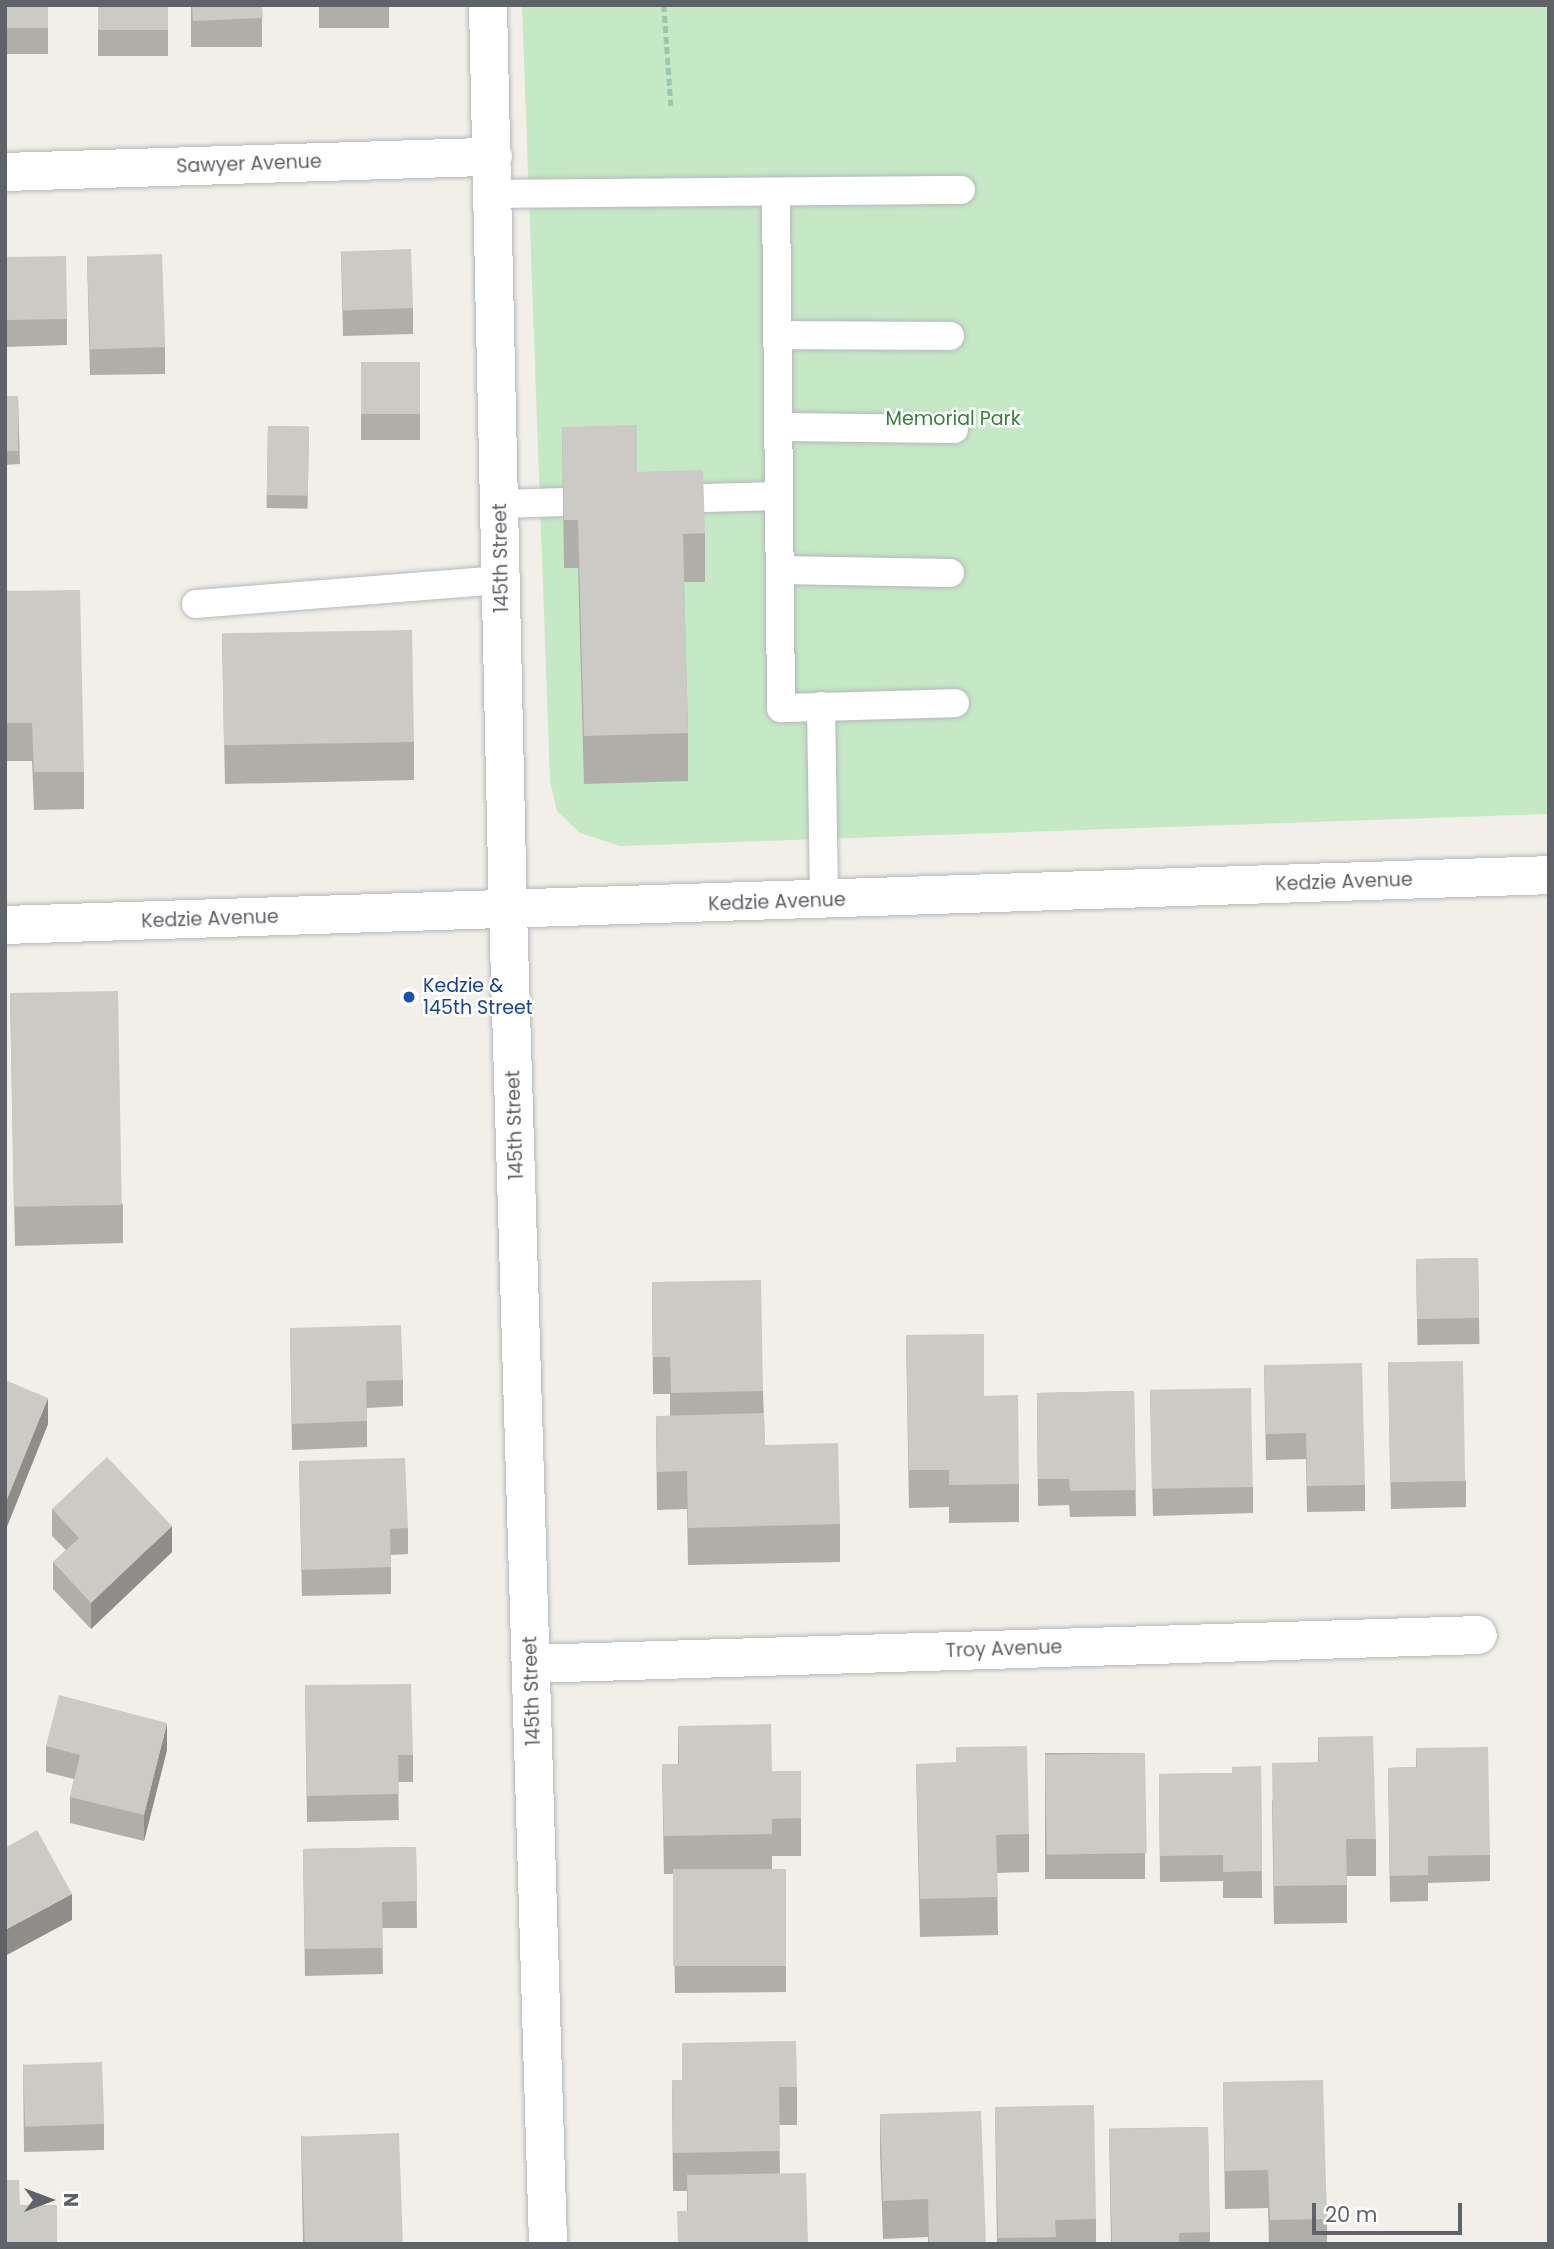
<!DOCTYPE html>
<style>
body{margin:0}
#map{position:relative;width:1554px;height:2249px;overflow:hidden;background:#f1efe8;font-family:Poppins,sans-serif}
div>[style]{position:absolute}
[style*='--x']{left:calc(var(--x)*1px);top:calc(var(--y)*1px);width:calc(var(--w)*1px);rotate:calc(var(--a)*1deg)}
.green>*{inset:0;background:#c5e8c5}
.path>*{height:4.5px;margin-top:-2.25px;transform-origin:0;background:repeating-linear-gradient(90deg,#9cc7a9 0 7px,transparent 0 10.5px)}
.roads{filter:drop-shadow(0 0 2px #b5b8bc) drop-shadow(0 0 2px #b5b8bc)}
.lane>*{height:28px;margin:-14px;padding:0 14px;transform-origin:14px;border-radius:14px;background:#fff}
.street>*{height:38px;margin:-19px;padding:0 19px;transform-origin:19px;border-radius:19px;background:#fff}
.secondary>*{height:38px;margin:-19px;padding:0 19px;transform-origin:19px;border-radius:19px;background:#fff}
.wall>*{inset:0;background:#afaea9;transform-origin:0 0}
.shaded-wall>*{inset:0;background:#8f8d8a}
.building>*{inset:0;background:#cccac5;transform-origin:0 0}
.dots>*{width:19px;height:19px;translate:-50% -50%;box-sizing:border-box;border:4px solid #fff;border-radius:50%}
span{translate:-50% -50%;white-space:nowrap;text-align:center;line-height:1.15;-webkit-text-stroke:5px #fff;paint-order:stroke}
.street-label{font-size:19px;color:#5f6368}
.park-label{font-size:19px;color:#348238}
.transit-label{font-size:19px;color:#164399}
.left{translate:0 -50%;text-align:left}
.frame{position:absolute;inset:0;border:7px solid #5f6368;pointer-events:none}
.north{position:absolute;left:14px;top:2165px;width:70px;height:70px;-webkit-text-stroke:5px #fff;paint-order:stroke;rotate:90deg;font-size:19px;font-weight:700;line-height:28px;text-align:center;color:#5f6368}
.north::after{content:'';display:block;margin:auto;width:24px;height:32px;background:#5f6368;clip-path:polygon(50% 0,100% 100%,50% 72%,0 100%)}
.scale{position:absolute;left:1312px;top:2203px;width:150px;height:32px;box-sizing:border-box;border:4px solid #5f6368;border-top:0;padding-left:9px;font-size:21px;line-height:24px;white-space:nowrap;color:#5f6368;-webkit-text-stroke:5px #fff;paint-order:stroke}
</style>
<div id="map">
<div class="green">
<div style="clip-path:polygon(522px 5px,1549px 5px,1549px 814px,620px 846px,580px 833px,557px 811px,550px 781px)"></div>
</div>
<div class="path">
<div style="--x:664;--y:5;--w:101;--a:86"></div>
</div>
<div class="roads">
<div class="lane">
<div style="--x:776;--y:192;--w:516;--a:89.44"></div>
<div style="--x:781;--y:708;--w:174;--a:-1.6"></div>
<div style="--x:494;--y:194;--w:467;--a:-0.5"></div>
<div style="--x:777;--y:335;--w:173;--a:0.3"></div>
<div style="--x:778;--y:427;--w:176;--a:0.7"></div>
<div style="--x:667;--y:499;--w:112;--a:-1.5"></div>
<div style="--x:500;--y:504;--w:99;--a:-1.7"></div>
<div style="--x:780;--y:570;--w:170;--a:1"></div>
<div style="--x:196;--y:604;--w:307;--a:-4.5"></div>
<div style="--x:821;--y:706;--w:194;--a:89.1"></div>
</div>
<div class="street">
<div style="--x:488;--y:5;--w:906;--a:88.74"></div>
<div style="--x:508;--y:911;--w:1334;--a:88.28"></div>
<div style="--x:5;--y:172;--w:488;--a:-1.8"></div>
<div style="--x:531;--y:1664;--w:947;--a:-1.75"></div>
</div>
<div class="secondary">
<div style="--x:5;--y:925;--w:1545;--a:-1.85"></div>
</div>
</div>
<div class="wall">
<div style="left:5px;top:5px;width:43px;height:49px"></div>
<div style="left:98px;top:5px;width:70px;height:51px"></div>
<div style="left:191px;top:5px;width:71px;height:42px"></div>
<div style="left:319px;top:5px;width:70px;height:23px"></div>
<div style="clip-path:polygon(341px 251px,413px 308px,413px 334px,343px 336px)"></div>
<div style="clip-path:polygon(87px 256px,165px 347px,165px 374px,90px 375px)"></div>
<div style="clip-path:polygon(5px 258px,67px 319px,67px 345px,5px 347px)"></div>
<div style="left:361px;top:362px;width:59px;height:78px"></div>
<div style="clip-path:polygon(5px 396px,18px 396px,20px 464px,5px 465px)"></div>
<div style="left:268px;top:426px;width:41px;height:82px;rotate:1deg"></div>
<div style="clip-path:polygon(562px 427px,637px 472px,705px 533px,705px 582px,684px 582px,688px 733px,688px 781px,584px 784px,578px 568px,564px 568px)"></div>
<div style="clip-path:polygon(5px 591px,84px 772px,84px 809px,34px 810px,32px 761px,5px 761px)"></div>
<div style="clip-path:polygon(222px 635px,414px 742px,414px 780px,225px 784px)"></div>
<div style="clip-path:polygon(10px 993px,123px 1205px,123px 1243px,15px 1246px)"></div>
<div style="left:1478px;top:1258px;width:86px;height:62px;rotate:89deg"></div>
<div style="clip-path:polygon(652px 1282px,763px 1391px,765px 1445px,840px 1524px,840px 1562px,688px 1565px,687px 1509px,657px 1510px,656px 1416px,670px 1416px,670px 1394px,653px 1394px)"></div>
<div style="clip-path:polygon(290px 1328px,403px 1380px,403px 1406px,367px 1408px,367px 1447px,292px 1450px)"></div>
<div style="clip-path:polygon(906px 1335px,984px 1396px,1019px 1484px,1019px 1522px,949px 1523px,949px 1507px,909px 1508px)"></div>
<div style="clip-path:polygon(1388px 1363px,1466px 1481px,1466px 1507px,1391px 1509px)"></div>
<div style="clip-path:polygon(1264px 1365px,1365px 1485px,1365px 1511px,1307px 1512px,1306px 1459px,1266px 1460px)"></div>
<div style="clip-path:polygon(5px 1380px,48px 1424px,6px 1529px,5px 1528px)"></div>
<div style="clip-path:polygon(1134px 1391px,1136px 1516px,1070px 1517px,1069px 1505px,1038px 1506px,1037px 1393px)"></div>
<div style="clip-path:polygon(1150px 1391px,1253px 1487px,1253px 1513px,1153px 1516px)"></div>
<div style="clip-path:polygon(299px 1461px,408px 1528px,408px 1554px,391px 1555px,391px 1594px,302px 1596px)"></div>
<div style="clip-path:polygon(52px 1509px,172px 1552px,91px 1629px,53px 1589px,53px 1562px,66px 1550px,52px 1536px)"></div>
<div style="clip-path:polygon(305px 1685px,413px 1755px,413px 1782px,398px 1782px,399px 1820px,307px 1822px)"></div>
<div style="clip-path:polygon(678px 1726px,772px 1771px,801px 1818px,801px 1856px,772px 1856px,772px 1869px,786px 1869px,786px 1992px,675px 1993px,673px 1874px,664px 1874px,662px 1764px,678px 1764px)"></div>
<div style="clip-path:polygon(1318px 1737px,1376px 1839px,1376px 1876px,1347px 1876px,1347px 1923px,1274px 1924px,1272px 1801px,1318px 1762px)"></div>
<div style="clip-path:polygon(46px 1746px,167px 1750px,144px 1841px,70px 1823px,70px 1797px,74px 1779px,46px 1772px)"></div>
<div style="clip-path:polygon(1416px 1748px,1490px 1855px,1490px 1881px,1428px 1883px,1428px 1901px,1390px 1902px,1388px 1768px,1416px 1767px)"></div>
<div style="left:1145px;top:1753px;width:126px;height:100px;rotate:90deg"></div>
<div style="clip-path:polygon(916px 1764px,1029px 1834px,1029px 1872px,997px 1873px,998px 1935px,920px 1937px)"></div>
<div style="clip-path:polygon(1261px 1766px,1262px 1898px,1223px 1898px,1223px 1881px,1160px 1882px,1159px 1774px,1232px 1773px)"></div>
<div style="clip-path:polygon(416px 1847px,417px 1928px,382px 1928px,383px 1974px,305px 1976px,303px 1849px)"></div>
<div style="clip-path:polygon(682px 2043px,797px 2087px,797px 2125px,779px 2125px,780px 2173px,687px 2211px,687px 2191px,673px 2191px,672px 2080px,682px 2080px)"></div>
<div style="clip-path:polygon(23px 2064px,104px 2124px,104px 2150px,24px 2152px)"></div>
<div style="clip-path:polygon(1223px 2082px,1327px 2219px,1327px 2244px,1269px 2244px,1268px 2208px,1225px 2209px)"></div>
<div style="clip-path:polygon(995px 2107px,1096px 2219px,1096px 2244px,997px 2244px)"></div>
<div style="clip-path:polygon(880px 2114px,986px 2244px,928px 2244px,928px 2237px,883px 2239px,880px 2152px)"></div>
<div style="left:1208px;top:2127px;width:117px;height:99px;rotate:89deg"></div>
<div style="clip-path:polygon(301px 2135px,402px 2244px,303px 2244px)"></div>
</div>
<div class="shaded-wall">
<div style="clip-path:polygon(48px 1398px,48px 1424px,6px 1529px,6px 1502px)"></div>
<div style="clip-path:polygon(172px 1526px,172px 1552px,91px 1629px,91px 1603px)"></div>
<div style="clip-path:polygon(167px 1723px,167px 1750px,144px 1841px,144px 1815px)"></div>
<div style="clip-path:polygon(72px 1894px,72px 1920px,5px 1956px,5px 1930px)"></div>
</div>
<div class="building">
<div style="left:5px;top:5px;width:43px;height:23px"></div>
<div style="left:98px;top:5px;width:70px;height:25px"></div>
<div style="clip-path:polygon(192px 5px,262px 5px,263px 18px,193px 21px)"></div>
<div style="left:411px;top:249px;width:59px;height:70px;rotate:88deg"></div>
<div style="left:162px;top:254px;width:93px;height:75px;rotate:88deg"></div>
<div style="left:66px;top:256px;width:63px;height:61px;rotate:89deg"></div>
<div style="left:361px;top:362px;width:59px;height:52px"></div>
<div style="left:5px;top:396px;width:13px;height:55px"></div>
<div style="clip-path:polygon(637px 425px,637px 472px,703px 470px,705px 533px,683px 534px,688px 733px,584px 736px,578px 520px,564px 520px,562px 427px)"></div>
<div style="left:268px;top:426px;width:41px;height:69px;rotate:1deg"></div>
<div style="clip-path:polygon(80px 590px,84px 772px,34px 772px,32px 723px,5px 723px,5px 591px)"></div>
<div style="left:412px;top:630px;width:112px;height:190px;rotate:89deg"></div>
<div style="left:118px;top:991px;width:214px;height:108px;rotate:89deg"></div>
<div style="left:1478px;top:1258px;width:60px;height:62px;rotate:89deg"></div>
<div style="clip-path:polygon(761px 1280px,763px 1391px,671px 1393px,670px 1357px,653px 1357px,652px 1282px)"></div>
<div style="clip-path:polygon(401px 1325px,403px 1380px,366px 1381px,367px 1421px,292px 1424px,290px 1328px)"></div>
<div style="clip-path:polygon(984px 1334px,984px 1396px,1018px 1395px,1019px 1484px,949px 1485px,949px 1470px,909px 1470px,906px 1335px)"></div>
<div style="left:1463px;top:1361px;width:120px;height:75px;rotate:89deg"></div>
<div style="clip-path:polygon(1362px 1363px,1365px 1485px,1307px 1486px,1306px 1433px,1266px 1434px,1264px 1365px)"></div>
<div style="clip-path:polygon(5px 1380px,48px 1398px,6px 1502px,5px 1502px)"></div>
<div style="left:1251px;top:1388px;width:99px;height:101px;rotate:89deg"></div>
<div style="clip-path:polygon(1134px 1391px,1136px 1490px,1070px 1491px,1069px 1479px,1038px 1479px,1037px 1393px)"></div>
<div style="clip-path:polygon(764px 1413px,765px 1445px,838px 1443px,840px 1524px,688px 1528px,687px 1471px,657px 1472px,656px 1416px)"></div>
<div style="clip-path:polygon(107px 1457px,172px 1526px,91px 1603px,53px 1562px,79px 1538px,52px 1509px)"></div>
<div style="clip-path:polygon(405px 1458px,408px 1528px,390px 1529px,391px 1567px,302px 1570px,299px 1461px)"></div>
<div style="clip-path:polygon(411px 1684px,413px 1755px,398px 1755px,399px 1794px,307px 1796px,305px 1685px)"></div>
<div style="clip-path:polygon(59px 1695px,167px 1723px,144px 1815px,70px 1797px,80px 1755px,46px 1746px)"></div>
<div style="clip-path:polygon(771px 1724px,772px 1771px,801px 1771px,801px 1818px,772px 1819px,772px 1834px,664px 1836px,662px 1764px,679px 1764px,678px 1726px)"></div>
<div style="clip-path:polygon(1373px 1736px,1376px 1839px,1346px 1839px,1347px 1885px,1274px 1886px,1272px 1763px,1319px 1762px,1318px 1737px)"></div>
<div style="clip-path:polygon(1027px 1746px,1029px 1834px,996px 1835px,998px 1897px,920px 1899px,916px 1764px,956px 1762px,956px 1747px)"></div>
<div style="clip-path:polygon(1488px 1747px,1490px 1855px,1428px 1856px,1428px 1875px,1390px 1876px,1388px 1768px,1417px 1767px,1416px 1748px)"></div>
<div style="left:1145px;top:1753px;width:100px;height:100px;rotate:89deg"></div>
<div style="clip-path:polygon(1261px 1766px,1262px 1871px,1223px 1872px,1223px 1855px,1160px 1856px,1159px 1774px,1232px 1773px,1232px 1767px)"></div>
<div style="clip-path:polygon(37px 1830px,72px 1894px,5px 1930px,5px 1848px)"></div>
<div style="clip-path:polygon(416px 1847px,417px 1901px,382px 1902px,383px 1948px,305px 1949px,303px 1849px)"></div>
<div style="left:786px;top:1869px;width:97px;height:113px;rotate:90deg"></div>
<div style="clip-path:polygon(796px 2041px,797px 2087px,779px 2087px,780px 2151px,673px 2153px,672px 2080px,682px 2080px,682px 2043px)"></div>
<div style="left:102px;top:2062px;width:62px;height:79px;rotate:88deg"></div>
<div style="clip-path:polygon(1323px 2080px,1327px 2219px,1270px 2220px,1268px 2170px,1225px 2171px,1223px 2082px)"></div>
<div style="clip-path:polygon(1094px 2105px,1096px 2219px,1055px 2220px,1056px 2237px,998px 2238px,995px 2107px)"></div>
<div style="clip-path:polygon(981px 2111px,986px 2244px,929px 2244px,928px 2199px,883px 2201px,880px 2114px)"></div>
<div style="clip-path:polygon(1208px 2127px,1210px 2232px,1179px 2233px,1179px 2244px,1112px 2244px,1109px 2129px)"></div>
<div style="left:399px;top:2133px;width:111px;height:98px;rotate:88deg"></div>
<div style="clip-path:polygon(806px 2173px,808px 2244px,678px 2244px,677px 2211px,688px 2211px,687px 2175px)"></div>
<div style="clip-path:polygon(5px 2180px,19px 2180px,20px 2205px,57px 2205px,57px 2244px,5px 2244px)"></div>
</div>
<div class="dots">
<div style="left:409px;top:997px;background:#1a4fb4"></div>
</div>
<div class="street-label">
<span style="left:249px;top:164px;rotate:-2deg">Sawyer Avenue</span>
<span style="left:501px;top:558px;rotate:-91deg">145th Street</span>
<span style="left:1344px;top:882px;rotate:-2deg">Kedzie Avenue</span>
<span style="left:777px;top:902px;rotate:-2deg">Kedzie Avenue</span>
<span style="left:210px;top:919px;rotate:-2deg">Kedzie Avenue</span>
<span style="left:515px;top:1125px;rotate:-92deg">145th Street</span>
<span style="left:1004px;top:1649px;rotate:-2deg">Troy Avenue</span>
<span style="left:532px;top:1691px;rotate:-92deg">145th Street</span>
</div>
<div class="park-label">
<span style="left:953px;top:419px">Memorial Park</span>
</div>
<div class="transit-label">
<span class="left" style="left:423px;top:997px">Kedzie &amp;<br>145th Street</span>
</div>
<div class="frame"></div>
<div class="north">N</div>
<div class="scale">20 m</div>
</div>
